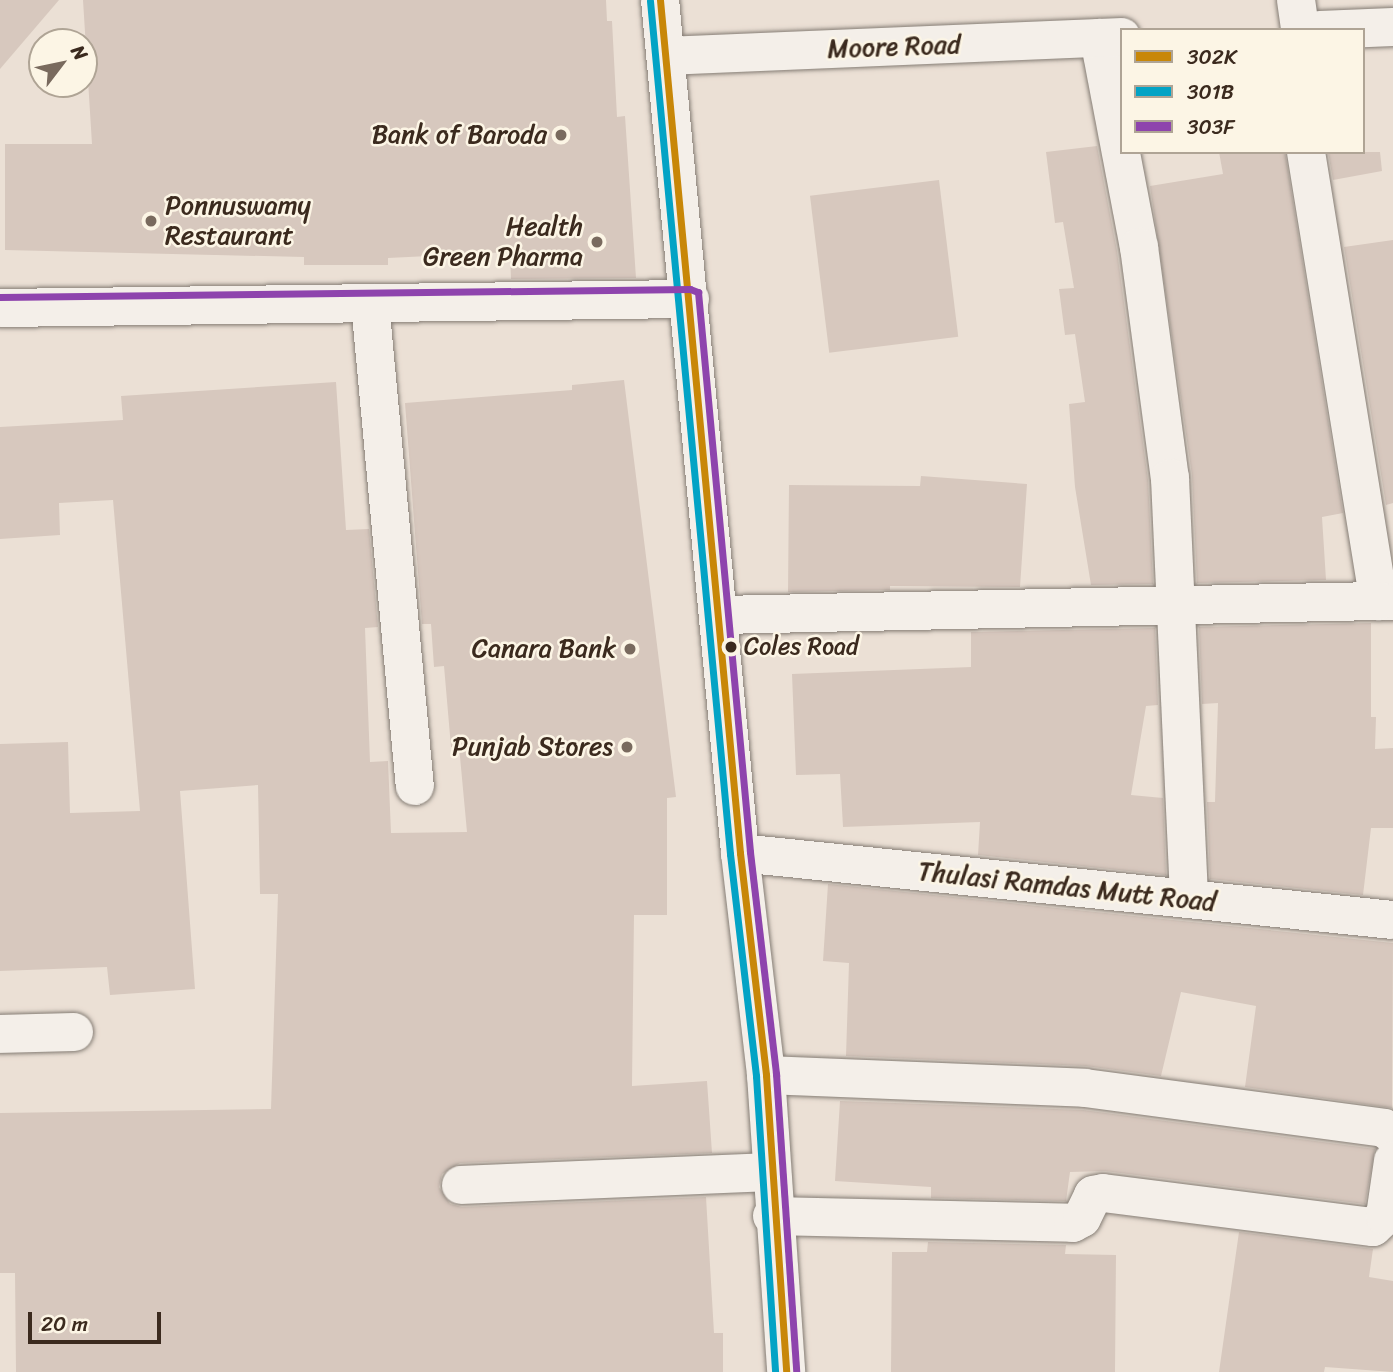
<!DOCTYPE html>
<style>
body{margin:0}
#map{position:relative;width:1393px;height:1372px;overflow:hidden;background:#ebe0d5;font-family:Sriracha,sans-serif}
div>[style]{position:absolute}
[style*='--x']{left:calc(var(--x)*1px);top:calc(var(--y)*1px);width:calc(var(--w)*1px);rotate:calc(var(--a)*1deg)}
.building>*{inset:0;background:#d7c8be;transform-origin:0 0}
.roads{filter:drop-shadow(0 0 2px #857d75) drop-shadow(0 0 2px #857d75)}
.minor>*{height:38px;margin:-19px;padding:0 19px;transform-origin:19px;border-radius:19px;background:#f4efe9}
.bus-1>*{height:7px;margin:-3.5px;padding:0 3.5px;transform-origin:3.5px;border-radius:3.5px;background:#c88708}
.bus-2>*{height:7px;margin:-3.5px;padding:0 3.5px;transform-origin:3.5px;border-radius:3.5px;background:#03a3c5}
.bus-3>*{height:7px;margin:-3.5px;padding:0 3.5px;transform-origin:3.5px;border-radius:3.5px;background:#8e44ad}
.dots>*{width:19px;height:19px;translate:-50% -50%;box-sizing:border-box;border:4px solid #fcf5e5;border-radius:50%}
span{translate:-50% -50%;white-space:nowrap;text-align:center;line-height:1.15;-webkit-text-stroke:5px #fcf5e5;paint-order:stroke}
.bus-label{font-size:24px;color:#3b2a1e}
.left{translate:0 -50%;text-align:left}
.street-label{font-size:26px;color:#3b2a1e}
.poi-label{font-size:26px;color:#3b2a1e}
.right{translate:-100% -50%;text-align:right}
.legend{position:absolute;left:1120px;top:28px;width:245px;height:126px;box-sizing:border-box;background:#fcf5e5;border:2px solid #afa495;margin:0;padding:9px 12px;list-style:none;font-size:21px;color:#3b2a1e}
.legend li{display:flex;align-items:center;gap:14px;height:35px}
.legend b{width:35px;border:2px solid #afa495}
.north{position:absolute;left:28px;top:28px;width:70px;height:70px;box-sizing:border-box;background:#fcf5e5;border:2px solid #afa495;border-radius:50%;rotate:58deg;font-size:19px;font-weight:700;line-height:28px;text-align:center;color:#3b2a1e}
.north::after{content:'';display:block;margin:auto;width:24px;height:32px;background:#796a5e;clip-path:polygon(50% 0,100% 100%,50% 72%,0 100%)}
.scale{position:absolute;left:28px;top:1312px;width:133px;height:32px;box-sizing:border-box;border:4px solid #3b2a1e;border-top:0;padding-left:9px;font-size:21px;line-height:24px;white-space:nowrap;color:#3b2a1e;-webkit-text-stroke:5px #fcf5e5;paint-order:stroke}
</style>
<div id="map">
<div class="building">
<div style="clip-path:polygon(0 0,59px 0,0 69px)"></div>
<div style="clip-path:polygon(83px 0,606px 0,607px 21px,612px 21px,617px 117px,625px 116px,636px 278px,511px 279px,510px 252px,388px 258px,388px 265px,304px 265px,304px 257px,5px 250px,5px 144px,92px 144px)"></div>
<div style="clip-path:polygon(1097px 146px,1117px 251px,1148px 480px,1153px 584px,1091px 585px,1075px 487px,1069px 404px,1085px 402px,1075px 334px,1065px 335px,1059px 289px,1074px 288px,1063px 222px,1055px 223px,1046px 152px)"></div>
<div style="clip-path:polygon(1219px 152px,1285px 152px,1343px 513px,1322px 517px,1326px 580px,1197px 583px,1192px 475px,1150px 186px,1223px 174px)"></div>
<div style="clip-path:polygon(1328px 152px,1380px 152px,1382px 171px,1333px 180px)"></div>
<div style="left:939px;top:180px;width:158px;height:130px;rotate:83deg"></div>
<div style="clip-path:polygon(1393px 240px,1393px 503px,1386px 505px,1344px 247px)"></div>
<div style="clip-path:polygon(624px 380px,676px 797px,667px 798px,667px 915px,634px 915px,632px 1086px,707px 1081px,712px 1153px,460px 1163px,442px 1174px,439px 1187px,450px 1204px,462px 1207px,706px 1197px,714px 1333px,723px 1333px,723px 1372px,16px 1372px,15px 1273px,0 1273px,0 1113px,271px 1109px,278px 894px,260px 894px,258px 785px,180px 791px,195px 989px,110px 995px,107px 967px,0 971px,0 744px,68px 742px,70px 813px,140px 811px,113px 500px,59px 503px,60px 535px,0 539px,0 427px,123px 420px,121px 396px,336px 382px,346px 530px,369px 529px,378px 627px,365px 628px,370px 762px,388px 761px,391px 833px,467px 832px,459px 746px,451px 747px,444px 666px,434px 667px,431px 624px,422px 624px,405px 403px,572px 390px,572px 385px)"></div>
<div style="clip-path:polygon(921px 476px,1027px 484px,1020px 587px,890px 586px,890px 590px,788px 592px,789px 485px,920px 486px)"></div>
<div style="clip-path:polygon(1371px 623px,1371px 717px,1376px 717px,1375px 749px,1393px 748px,1393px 828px,1371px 828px,1363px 895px,1210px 879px,1207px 802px,1215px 802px,1218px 703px,1202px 704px,1199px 627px)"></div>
<div style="clip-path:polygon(1155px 628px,1158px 705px,1146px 706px,1131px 795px,1163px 798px,1166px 875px,978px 855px,980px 822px,843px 827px,840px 774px,796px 775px,792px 674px,971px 667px,971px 632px)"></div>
<div style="clip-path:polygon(828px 884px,1393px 943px,1392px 1108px,1245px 1087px,1256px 1006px,1181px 992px,1161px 1076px,1086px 1066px,846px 1056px,849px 963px,823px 961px)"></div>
<div style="clip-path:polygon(840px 1101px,1083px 1110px,1375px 1149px,1365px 1204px,1105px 1171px,1070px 1172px,1066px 1201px,931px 1198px,931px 1187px,835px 1181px)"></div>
<div style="clip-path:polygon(1239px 1232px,1373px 1249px,1369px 1277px,1393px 1281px,1393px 1372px,1325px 1367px,1324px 1372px,1219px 1372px)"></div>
<div style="clip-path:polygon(928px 1242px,1066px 1245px,1065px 1254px,1116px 1255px,1115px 1372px,891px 1372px,892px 1252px,927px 1252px)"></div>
</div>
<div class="roads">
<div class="minor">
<div style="--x:660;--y:0;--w:857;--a:84.64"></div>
<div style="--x:740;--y:853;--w:224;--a:83.3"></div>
<div style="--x:766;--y:1075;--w:298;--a:86.1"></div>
<div style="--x:1296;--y:0;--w:30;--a:82"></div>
<div style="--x:1320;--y:30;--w:73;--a:-2.4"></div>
<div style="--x:1099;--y:38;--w:213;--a:79.2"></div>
<div style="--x:1139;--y:247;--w:233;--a:82.4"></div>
<div style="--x:1170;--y:478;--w:421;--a:87.4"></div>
<div style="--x:666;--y:56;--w:456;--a:-2.4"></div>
<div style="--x:1306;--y:152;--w:455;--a:80.8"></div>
<div style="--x:1379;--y:601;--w:14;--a:0"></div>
<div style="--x:370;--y:303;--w:485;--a:84.7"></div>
<div style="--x:0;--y:308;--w:690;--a:-0.75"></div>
<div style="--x:720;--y:615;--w:659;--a:-1.22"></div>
<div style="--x:740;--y:853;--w:656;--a:5.86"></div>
<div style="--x:0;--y:1034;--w:74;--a:-1.5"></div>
<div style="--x:766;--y:1075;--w:319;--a:2.3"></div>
<div style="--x:1085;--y:1088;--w:302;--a:7.6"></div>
<div style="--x:1384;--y:1128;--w:11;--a:38"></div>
<div style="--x:461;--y:1185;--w:309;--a:-2.4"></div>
<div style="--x:772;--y:1216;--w:301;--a:1.3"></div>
<div style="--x:1073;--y:1223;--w:10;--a:-29"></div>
<div style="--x:1082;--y:1218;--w:25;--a:-64"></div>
<div style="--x:1093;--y:1195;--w:10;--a:-11"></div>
<div style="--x:1103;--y:1193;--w:272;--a:7.2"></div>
<div style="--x:1373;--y:1227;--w:16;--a:-43"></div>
<div style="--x:1385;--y:1216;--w:56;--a:-81.7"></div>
</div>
</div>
<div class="bus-1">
<div style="--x:660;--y:0;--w:857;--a:84.64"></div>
<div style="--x:740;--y:853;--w:224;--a:83.3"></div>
<div style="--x:766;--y:1075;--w:298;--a:86.1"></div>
</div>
<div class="bus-2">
<div style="--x:650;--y:1;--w:857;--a:84.64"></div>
<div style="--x:730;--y:854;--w:224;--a:83.3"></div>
<div style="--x:756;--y:1076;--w:297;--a:86.3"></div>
</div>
<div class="bus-3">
<div style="--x:0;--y:297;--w:690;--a:-0.66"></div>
<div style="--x:690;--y:289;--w:9;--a:21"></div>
<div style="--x:698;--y:292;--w:562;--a:84.69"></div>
<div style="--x:750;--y:852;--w:224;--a:83.3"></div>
<div style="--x:776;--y:1074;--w:298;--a:86.1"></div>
</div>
<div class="dots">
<div style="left:561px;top:135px;background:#796a5e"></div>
<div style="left:151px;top:221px;background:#796a5e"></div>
<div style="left:597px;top:242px;background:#796a5e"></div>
<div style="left:731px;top:647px;background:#3b2a1e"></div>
<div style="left:630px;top:649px;background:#796a5e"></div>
<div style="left:627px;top:747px;background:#796a5e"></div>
</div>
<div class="bus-label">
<span class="left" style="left:744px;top:647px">Coles Road</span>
</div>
<div class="street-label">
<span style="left:894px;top:47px;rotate:-2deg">Moore Road</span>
<span style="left:1067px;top:887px;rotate:6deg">Thulasi Ramdas Mutt Road</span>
</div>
<div class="poi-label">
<span class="right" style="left:547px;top:135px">Bank of Baroda</span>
<span class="left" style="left:165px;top:221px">Ponnuswamy<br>Restaurant</span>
<span class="right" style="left:583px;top:242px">Health<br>Green Pharma</span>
<span class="right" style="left:616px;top:649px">Canara Bank</span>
<span class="right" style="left:613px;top:747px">Punjab Stores</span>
</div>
<ul class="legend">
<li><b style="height:9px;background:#c88708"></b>302K</li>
<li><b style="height:9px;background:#03a3c5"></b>301B</li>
<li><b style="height:9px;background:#8e44ad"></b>303F</li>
</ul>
<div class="north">N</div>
<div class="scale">20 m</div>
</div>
